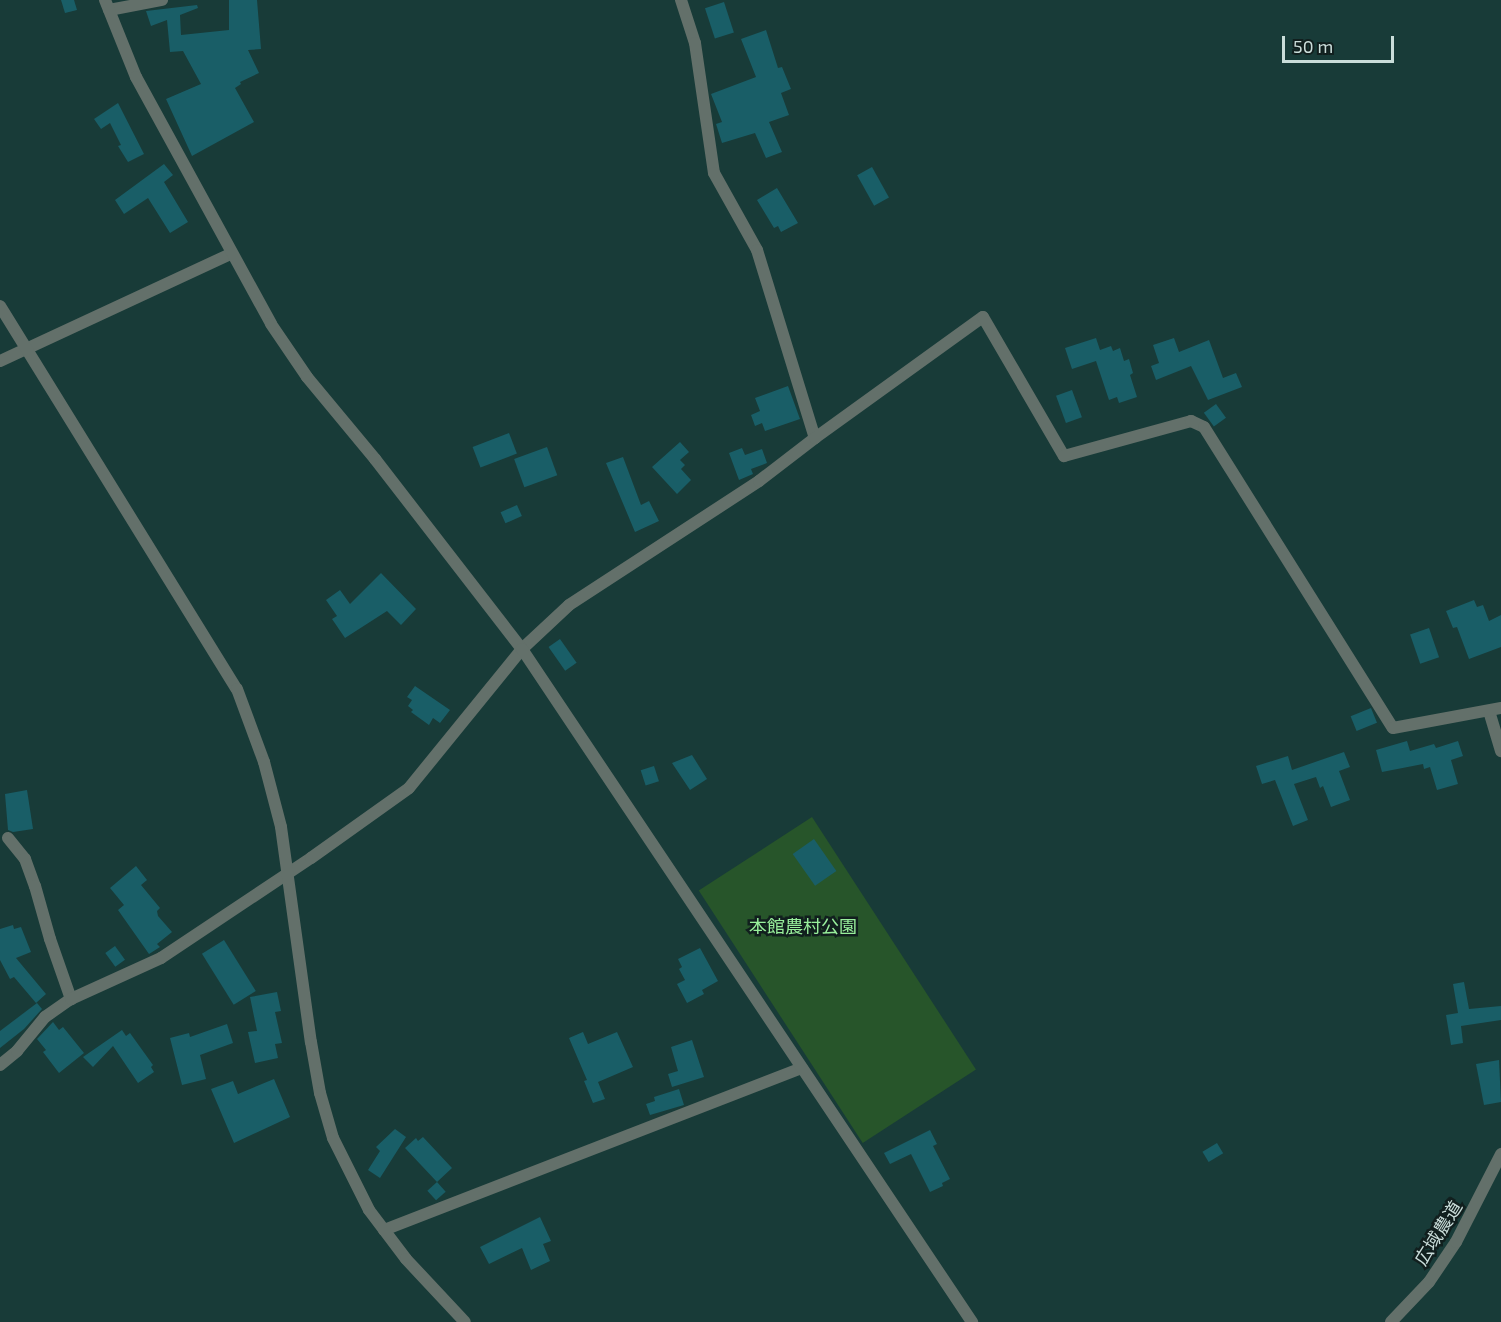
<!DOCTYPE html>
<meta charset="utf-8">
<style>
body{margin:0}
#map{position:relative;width:1501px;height:1322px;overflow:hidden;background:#183b38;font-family:"Exo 2","Noto Sans JP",sans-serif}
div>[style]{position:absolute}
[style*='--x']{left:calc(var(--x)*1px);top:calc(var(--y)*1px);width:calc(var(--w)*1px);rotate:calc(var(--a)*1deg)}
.green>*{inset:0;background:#27552a;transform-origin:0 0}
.building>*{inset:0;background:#195e67;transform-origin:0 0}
.minor>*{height:12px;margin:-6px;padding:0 6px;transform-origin:6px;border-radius:6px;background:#63706a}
.tertiary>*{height:12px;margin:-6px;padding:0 6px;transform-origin:6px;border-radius:6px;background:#63706a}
span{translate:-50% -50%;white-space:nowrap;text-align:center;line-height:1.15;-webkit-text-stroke:5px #111f1e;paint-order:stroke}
.park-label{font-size:18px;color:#98ef9b}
.street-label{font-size:18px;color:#caddda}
.scale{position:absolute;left:1282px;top:36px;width:112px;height:27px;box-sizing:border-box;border:3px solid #caddda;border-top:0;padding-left:8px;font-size:18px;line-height:21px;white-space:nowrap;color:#caddda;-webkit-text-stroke:4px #111f1e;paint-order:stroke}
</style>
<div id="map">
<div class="green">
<div style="left:812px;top:817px;width:301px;height:135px;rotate:57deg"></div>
</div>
<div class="building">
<div style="clip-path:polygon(61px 0,74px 0,77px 10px,65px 13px)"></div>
<div style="clip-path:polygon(229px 0,257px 0,261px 49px,248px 50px,259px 73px,240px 82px,241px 84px,235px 88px,254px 122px,192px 156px,166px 99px,201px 84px,183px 51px,170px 52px,167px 20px,151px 26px,146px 11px,197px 5px,198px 8px,180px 15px,181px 35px,229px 30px)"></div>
<div style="left:724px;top:2px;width:32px;height:20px;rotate:72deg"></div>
<div style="clip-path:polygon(766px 30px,778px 68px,782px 67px,791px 89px,781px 93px,789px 115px,769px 122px,782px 152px,766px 158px,755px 133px,722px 143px,716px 124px,722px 122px,711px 94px,756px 77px,741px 39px)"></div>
<div style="clip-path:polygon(118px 103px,144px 154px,128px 162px,118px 146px,121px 145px,110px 123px,101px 129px,94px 119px)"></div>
<div style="clip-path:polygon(164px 164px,173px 175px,164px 182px,188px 222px,170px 233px,148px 198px,124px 214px,115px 200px)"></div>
<div style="left:872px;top:167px;width:35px;height:17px;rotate:61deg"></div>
<div style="clip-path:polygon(777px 188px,798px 223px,781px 232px,778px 226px,774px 228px,757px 200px)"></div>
<div style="clip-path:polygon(1096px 338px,1100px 350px,1111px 346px,1113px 351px,1120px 348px,1124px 361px,1129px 359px,1133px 373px,1130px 375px,1137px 397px,1119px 403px,1117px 397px,1109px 400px,1096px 361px,1072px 369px,1065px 348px)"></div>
<div style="clip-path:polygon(1174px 338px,1179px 352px,1209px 340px,1223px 378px,1236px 373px,1242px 387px,1208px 400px,1191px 366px,1156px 380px,1151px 366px,1159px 363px,1153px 345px)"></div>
<div style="clip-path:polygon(788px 386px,800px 419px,765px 431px,762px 423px,755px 426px,751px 415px,760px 411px,755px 398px)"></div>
<div style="left:1072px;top:390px;width:29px;height:17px;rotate:70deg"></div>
<div style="left:1216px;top:404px;width:17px;height:15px;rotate:54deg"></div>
<div style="left:509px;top:433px;width:22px;height:39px;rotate:69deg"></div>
<div style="clip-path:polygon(680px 442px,689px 452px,680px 460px,685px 465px,681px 469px,691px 480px,677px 494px,652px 467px)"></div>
<div style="left:547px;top:447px;width:30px;height:35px;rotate:70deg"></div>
<div style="clip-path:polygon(742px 448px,745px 455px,762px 449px,767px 463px,751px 469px,753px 474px,739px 480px,729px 453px)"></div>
<div style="clip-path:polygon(623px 457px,641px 505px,649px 501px,659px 521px,635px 532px,606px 463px)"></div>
<div style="left:517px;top:505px;width:12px;height:18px;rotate:66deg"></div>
<div style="clip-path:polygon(381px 573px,416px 609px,401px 625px,387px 611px,345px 638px,332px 619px,337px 616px,326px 600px,340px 590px,350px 604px)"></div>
<div style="clip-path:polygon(1474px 600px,1477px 607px,1483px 605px,1489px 621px,1501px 615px,1501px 647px,1469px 659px,1457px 627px,1453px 628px,1446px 611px)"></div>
<div style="left:1429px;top:628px;width:31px;height:20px;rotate:71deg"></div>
<div style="left:560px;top:639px;width:29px;height:14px;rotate:55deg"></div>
<div style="clip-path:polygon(415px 686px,450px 710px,440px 723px,433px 718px,429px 725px,411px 712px,413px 710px,408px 706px,412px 700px,407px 697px)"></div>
<div style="left:1371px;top:708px;width:16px;height:22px;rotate:68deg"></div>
<div style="clip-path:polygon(1407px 741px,1410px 751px,1434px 744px,1436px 748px,1458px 741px,1463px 756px,1451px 760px,1458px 784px,1437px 790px,1430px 767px,1424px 769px,1423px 764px,1382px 772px,1376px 750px)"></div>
<div style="clip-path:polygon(1344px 752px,1350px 767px,1339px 771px,1350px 800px,1331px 807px,1323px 786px,1320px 788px,1316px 777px,1294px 784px,1308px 820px,1293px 826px,1275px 780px,1262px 784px,1256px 766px,1288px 756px,1292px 770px)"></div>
<div style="clip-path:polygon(692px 755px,707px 779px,690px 790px,672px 763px)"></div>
<div style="left:654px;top:766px;width:16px;height:14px;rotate:72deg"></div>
<div style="clip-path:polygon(27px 790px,33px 829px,13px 832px,8px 830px,5px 794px)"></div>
<div style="left:814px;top:839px;width:39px;height:26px;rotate:55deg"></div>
<div style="clip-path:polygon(136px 866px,147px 880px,141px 885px,160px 908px,157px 911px,158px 916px,172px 932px,157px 944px,160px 947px,149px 954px,118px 910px,124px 905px,110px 888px)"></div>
<div style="clip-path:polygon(13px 925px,14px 929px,21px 927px,31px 952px,16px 958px,46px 994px,36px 1003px,14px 977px,10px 979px,0 960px,0 929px)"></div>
<div style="left:224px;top:940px;width:60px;height:26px;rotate:58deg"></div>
<div style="left:115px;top:946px;width:17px;height:12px;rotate:54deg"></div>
<div style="clip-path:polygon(700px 948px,718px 981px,702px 990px,704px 994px,687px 1003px,677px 984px,685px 980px,679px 969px,682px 967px,678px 959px)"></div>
<div style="clip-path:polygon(1464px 982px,1469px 1009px,1501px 1006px,1501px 1020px,1461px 1026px,1463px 1043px,1451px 1045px,1446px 1015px,1458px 1013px,1453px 984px)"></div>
<div style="clip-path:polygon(277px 992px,281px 1011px,275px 1012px,282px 1043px,275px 1044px,278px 1058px,255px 1063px,248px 1032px,257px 1031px,250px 997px)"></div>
<div style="clip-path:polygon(37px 1003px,42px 1009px,24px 1029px,0 1048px,0 1031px)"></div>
<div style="clip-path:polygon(53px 1022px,59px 1030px,63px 1027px,84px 1053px,59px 1073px,43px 1052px,46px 1050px,37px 1039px)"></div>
<div style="clip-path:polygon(227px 1024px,233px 1043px,200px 1055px,206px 1079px,182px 1085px,170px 1038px,189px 1033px,190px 1037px)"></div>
<div style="clip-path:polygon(122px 1030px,126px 1036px,130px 1033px,153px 1065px,151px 1067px,154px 1072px,138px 1083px,113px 1046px,93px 1067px,83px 1057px)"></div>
<div style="clip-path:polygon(583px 1032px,588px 1044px,617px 1032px,633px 1067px,598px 1082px,605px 1099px,593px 1103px,584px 1081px,587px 1080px,569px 1038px)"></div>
<div style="clip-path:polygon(692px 1040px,704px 1077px,672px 1087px,668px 1074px,678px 1071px,671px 1047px)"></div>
<div style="clip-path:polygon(1499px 1060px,1501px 1102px,1484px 1105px,1476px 1064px)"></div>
<div style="clip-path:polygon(274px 1079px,290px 1117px,234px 1143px,211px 1089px,233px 1081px,238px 1094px)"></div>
<div style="clip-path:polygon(679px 1089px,684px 1105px,650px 1115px,646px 1104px,655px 1101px,654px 1097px)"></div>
<div style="clip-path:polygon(395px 1129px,406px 1137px,380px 1178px,368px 1170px,380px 1151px,376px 1147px)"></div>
<div style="clip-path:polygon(930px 1130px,937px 1144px,933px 1146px,950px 1179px,942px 1183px,943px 1186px,930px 1192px,911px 1154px,890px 1164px,884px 1153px)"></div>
<div style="clip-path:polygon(423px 1137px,452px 1168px,437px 1182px,405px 1148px,416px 1138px,418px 1141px)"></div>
<div style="left:1217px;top:1143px;width:12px;height:17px;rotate:59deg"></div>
<div style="left:437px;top:1182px;width:13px;height:13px;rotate:48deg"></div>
<div style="clip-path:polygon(540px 1217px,551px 1241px,543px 1244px,550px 1261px,531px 1270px,522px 1248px,489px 1264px,480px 1247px)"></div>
</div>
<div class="minor">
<div style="--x:681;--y:0;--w:45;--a:72"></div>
<div style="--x:695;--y:43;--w:131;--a:81.7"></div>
<div style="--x:714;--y:173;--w:88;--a:60.8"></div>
<div style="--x:757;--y:250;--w:197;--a:72.9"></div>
<div style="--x:109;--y:10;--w:54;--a:-10.7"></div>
<div style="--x:0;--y:361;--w:255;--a:-24.9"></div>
<div style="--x:1489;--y:711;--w:42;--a:73.3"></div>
<div style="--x:8;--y:838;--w:27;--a:51"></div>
<div style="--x:25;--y:859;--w:29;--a:70"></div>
<div style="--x:35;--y:886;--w:55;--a:74.2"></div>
<div style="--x:50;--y:939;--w:64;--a:70.7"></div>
<div style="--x:0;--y:1065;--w:22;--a:-39"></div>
<div style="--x:17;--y:1051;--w:44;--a:-50.5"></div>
<div style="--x:45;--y:1017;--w:32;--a:-35"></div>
<div style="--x:71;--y:999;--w:99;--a:-24.5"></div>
<div style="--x:161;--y:958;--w:180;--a:-33.7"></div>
<div style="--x:311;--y:858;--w:120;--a:-35.5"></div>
<div style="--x:409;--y:788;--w:179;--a:-50.9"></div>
<div style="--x:522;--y:649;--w:64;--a:-43.1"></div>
<div style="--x:569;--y:605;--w:227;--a:-33.1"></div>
<div style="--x:759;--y:481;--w:71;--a:-37.5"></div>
<div style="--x:815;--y:438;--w:207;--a:-35.8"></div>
<div style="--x:983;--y:317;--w:161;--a:59.8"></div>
<div style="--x:1064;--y:456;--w:132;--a:-15.4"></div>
<div style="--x:1191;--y:421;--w:14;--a:25"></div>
<div style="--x:1204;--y:427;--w:355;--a:57.9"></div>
<div style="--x:1393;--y:728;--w:110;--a:-10.5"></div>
<div style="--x:384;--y:1230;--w:448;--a:-21.2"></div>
</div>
<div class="tertiary">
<div style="--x:105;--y:0;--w:83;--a:68.1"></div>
<div style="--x:136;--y:77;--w:281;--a:61.3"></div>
<div style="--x:271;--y:324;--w:64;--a:55.8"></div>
<div style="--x:307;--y:377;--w:107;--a:50.3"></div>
<div style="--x:375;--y:459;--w:240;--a:52.3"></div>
<div style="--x:522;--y:649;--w:810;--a:56.23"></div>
<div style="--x:0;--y:306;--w:450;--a:58.3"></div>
<div style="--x:237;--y:689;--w:78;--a:69.7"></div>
<div style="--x:264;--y:762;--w:67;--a:75.3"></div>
<div style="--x:281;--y:827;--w:217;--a:82.1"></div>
<div style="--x:311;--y:1042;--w:52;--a:80"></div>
<div style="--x:320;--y:1093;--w:47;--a:73.9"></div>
<div style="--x:333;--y:1138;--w:80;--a:63.4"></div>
<div style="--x:369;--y:1210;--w:61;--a:52.9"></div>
<div style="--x:406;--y:1259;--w:86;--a:46.9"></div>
<div style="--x:1391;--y:1322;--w:55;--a:-46.5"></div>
<div style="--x:1429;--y:1282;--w:48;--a:-56"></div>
<div style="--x:1456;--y:1242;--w:99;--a:-62.9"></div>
</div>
<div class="park-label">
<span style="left:803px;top:926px">本館農村公園</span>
</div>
<div class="street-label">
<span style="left:1438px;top:1233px;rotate:-58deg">広域農道</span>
</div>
<div class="scale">50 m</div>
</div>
